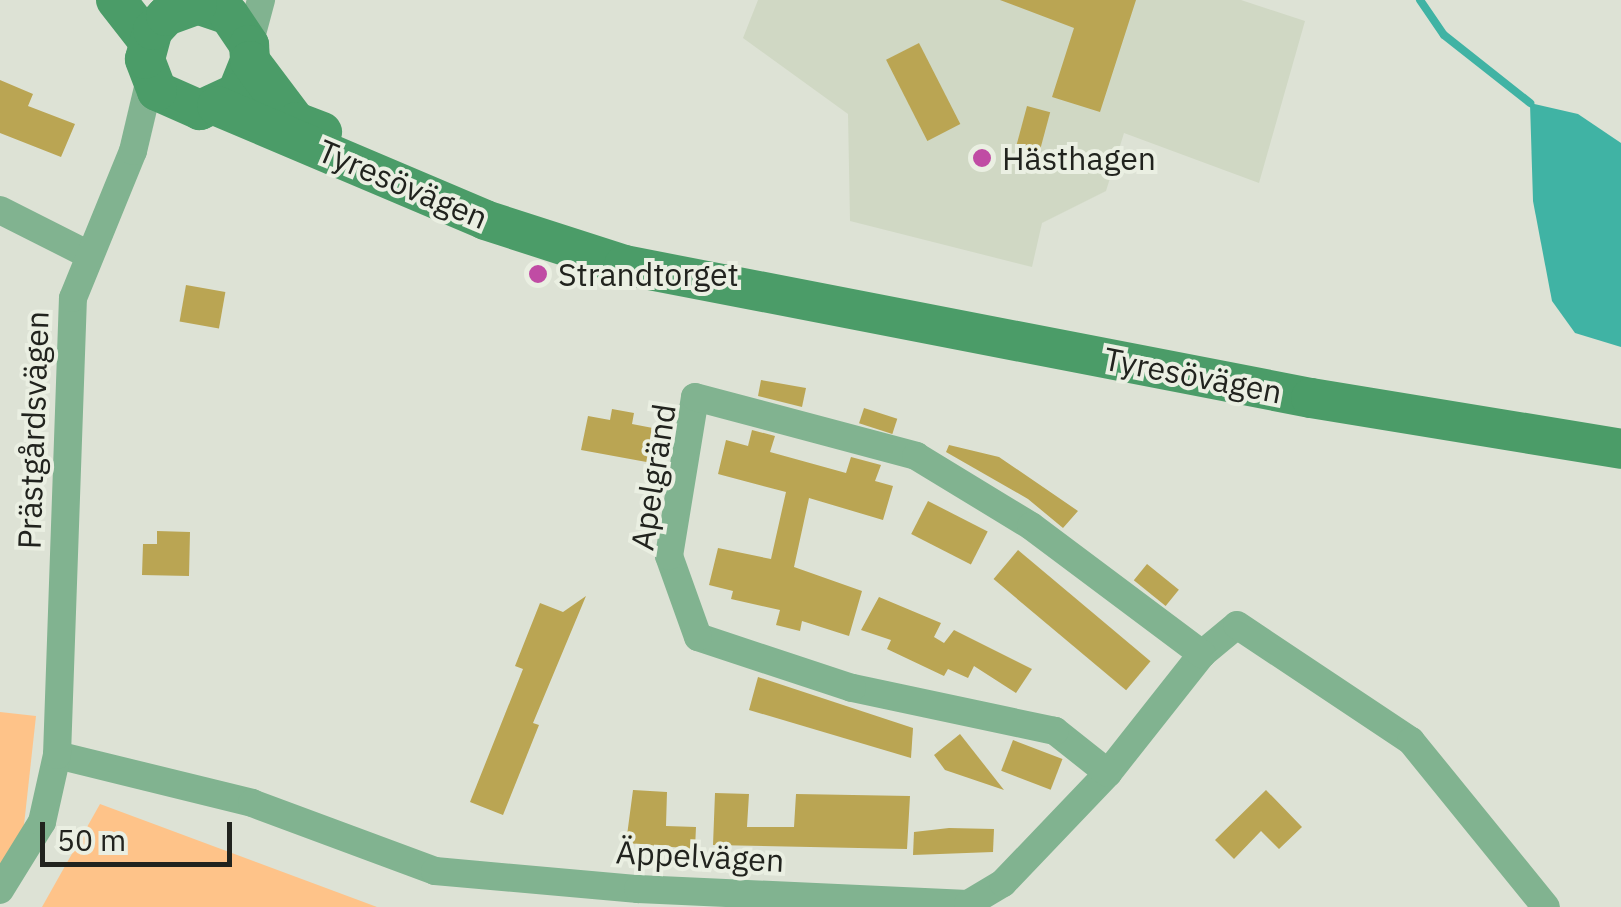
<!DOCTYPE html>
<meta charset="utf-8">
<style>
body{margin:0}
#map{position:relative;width:1621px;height:907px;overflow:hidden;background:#dde2d5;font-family:"IBM Plex Sans",sans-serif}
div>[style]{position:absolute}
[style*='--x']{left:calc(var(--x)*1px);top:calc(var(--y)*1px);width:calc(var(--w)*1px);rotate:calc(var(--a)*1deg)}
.built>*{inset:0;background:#d0d8c4}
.green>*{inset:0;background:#fec389}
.water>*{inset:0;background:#40b3a4}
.stream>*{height:8px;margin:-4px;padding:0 4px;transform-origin:4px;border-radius:4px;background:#40b3a4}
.building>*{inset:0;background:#baa553;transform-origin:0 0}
.minor>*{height:28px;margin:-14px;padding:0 14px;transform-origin:14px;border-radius:14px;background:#81b390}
.secondary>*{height:40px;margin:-20px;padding:0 20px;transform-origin:20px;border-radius:20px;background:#4b9c68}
.dots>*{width:28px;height:28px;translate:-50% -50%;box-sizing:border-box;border:5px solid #eaefe2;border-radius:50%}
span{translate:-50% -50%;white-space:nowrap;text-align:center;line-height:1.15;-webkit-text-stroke:8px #eaefe2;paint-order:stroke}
.poi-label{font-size:32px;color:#21231e}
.left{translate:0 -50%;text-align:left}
.street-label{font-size:32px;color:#21231e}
.scale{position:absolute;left:40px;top:822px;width:192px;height:45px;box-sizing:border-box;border:5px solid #21231e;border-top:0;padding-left:12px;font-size:30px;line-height:35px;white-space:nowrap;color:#21231e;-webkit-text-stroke:8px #eaefe2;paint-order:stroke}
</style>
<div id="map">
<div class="built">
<div style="clip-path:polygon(758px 0,1241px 0,1305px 21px,1259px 183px,1124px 133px,1106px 191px,1042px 223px,1032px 267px,850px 221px,848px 114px,743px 38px)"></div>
</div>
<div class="green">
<div style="clip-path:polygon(0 712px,36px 716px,24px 825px,0 873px)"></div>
<div style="clip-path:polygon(100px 804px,377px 907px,42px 907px)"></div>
</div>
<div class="water">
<div style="clip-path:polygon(1530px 103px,1578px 114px,1621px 143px,1621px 347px,1575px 333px,1552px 301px,1533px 201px)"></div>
</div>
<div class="stream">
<div style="--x:1420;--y:0;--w:42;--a:55.6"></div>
<div style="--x:1444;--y:35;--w:110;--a:38.3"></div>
</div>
<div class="building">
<div style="clip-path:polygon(1000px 0,1136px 0,1100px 112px,1052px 97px,1074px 28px)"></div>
<div style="left:919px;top:43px;width:91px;height:37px;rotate:63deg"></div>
<div style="clip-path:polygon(0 80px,33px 94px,28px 106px,75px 124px,61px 157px,0 133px)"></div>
<div style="left:1027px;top:106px;width:24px;height:47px;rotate:15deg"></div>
<div style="left:186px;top:285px;width:40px;height:37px;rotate:10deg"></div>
<div style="clip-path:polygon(761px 380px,806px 388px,802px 407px,758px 396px)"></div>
<div style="left:864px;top:408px;width:35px;height:16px;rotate:18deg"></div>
<div style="clip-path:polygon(612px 409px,634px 413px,632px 424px,658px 429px,652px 463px,581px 450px,588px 416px,610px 420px)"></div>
<div style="clip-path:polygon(752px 430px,775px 436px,770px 452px,846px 473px,851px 457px,881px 465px,875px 481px,893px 486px,883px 520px,809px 498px,794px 567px,862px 591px,849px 636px,802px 621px,800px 631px,776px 625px,780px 610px,731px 599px,733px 591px,709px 585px,718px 548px,771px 559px,786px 492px,718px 474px,726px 440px,748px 446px)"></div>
<div style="clip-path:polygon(949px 445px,999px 457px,1078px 511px,1063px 528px,1028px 499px,946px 452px)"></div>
<div style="left:928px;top:501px;width:67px;height:37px;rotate:27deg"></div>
<div style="clip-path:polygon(157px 531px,190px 532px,189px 576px,142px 575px,143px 544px,157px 544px)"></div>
<div style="left:1018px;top:550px;width:173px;height:38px;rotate:40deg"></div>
<div style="left:1147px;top:564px;width:41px;height:21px;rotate:39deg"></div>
<div style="clip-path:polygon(586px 596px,533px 723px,539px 725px,503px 815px,470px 802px,523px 669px,515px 666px,540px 603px,563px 612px)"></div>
<div style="clip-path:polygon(879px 597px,941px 623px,934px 637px,944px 643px,954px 630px,1032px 669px,1016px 693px,974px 666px,968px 678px,948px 669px,944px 676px,887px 649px,891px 640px,861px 630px)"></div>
<div style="clip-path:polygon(758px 677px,913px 728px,911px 758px,749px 710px)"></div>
<div style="clip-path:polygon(960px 734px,1004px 790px,945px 770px,934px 755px)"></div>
<div style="left:1013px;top:740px;width:53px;height:33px;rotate:21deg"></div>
<div style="clip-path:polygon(633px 790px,667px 792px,666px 826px,696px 827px,695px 849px,626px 843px)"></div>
<div style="clip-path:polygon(1266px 790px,1302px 827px,1279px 849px,1261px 831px,1234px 859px,1215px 840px)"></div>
<div style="clip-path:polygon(715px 793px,749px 794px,747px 827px,794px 827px,796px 794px,910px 796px,907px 849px,713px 845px)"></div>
<div style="clip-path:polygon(949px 828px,994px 829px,993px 852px,913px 855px,914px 832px)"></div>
</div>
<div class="minor">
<div style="--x:249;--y:45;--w:47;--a:-75.1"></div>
<div style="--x:0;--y:210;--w:97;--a:26.8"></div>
<div style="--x:57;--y:755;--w:201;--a:13.8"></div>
<div style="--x:252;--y:803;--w:195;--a:20.4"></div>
<div style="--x:435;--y:871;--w:204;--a:5.1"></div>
<div style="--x:638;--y:889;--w:330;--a:2.6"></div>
<div style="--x:968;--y:904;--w:41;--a:-31"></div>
<div style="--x:1003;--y:883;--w:152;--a:-46.3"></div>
<div style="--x:1108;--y:773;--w:152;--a:-51.7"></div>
<div style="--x:1202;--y:654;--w:45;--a:-39.6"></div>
<div style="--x:1237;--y:625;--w:209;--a:33.7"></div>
<div style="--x:1411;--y:741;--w:214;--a:50.9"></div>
<div style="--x:1108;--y:773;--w:68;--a:-141.6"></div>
<div style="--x:1055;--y:731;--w:208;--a:-168"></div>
<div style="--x:852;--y:688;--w:162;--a:-161.7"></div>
<div style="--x:698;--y:637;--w:86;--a:-109.7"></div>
<div style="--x:669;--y:556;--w:161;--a:-80.7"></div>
<div style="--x:695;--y:397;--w:229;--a:14.9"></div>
<div style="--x:916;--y:456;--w:135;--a:31.3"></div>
<div style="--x:1031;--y:526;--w:214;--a:36.8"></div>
<div style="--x:0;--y:890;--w:80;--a:-58.3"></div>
<div style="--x:42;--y:822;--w:69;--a:-77.4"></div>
<div style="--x:57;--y:755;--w:457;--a:-88"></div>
<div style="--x:73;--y:298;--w:159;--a:-67.8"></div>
<div style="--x:133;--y:151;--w:74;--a:-76.7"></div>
</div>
<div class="secondary">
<div style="--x:116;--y:0;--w:52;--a:52"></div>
<div style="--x:185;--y:0;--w:46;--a:18.8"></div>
<div style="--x:229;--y:15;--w:36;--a:56"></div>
<div style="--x:249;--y:45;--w:16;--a:86"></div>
<div style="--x:250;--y:61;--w:35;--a:112"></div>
<div style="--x:237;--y:93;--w:41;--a:155.3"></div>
<div style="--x:200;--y:110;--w:47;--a:-156.2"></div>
<div style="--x:157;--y:91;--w:34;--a:-111"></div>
<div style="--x:145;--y:59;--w:30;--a:-75"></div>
<div style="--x:153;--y:30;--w:19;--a:-47"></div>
<div style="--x:166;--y:16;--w:33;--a:-20"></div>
<div style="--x:250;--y:61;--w:76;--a:53"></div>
<div style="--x:296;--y:122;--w:28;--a:21"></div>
<div style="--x:217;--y:106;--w:291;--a:23"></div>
<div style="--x:485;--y:220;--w:146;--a:17.9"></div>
<div style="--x:624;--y:265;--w:700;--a:10.96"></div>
<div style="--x:1311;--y:398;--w:314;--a:9.3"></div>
</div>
<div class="dots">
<div style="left:982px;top:158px;background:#c04ca4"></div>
<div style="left:538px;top:274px;background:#c04ca4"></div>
</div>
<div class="poi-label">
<span class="left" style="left:1002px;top:158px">Hästhagen</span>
<span class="left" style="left:558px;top:274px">Strandtorget</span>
</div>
<div class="street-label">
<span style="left:403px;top:184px;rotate:23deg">Tyresövägen</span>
<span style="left:1193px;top:375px;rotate:11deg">Tyresövägen</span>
<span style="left:33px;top:430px;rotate:-88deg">Prästgårdsvägen</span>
<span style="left:653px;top:477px;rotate:-81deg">Apelgränd</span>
<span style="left:700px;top:856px;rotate:3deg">Äppelvägen</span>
</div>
<div class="scale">50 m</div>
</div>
